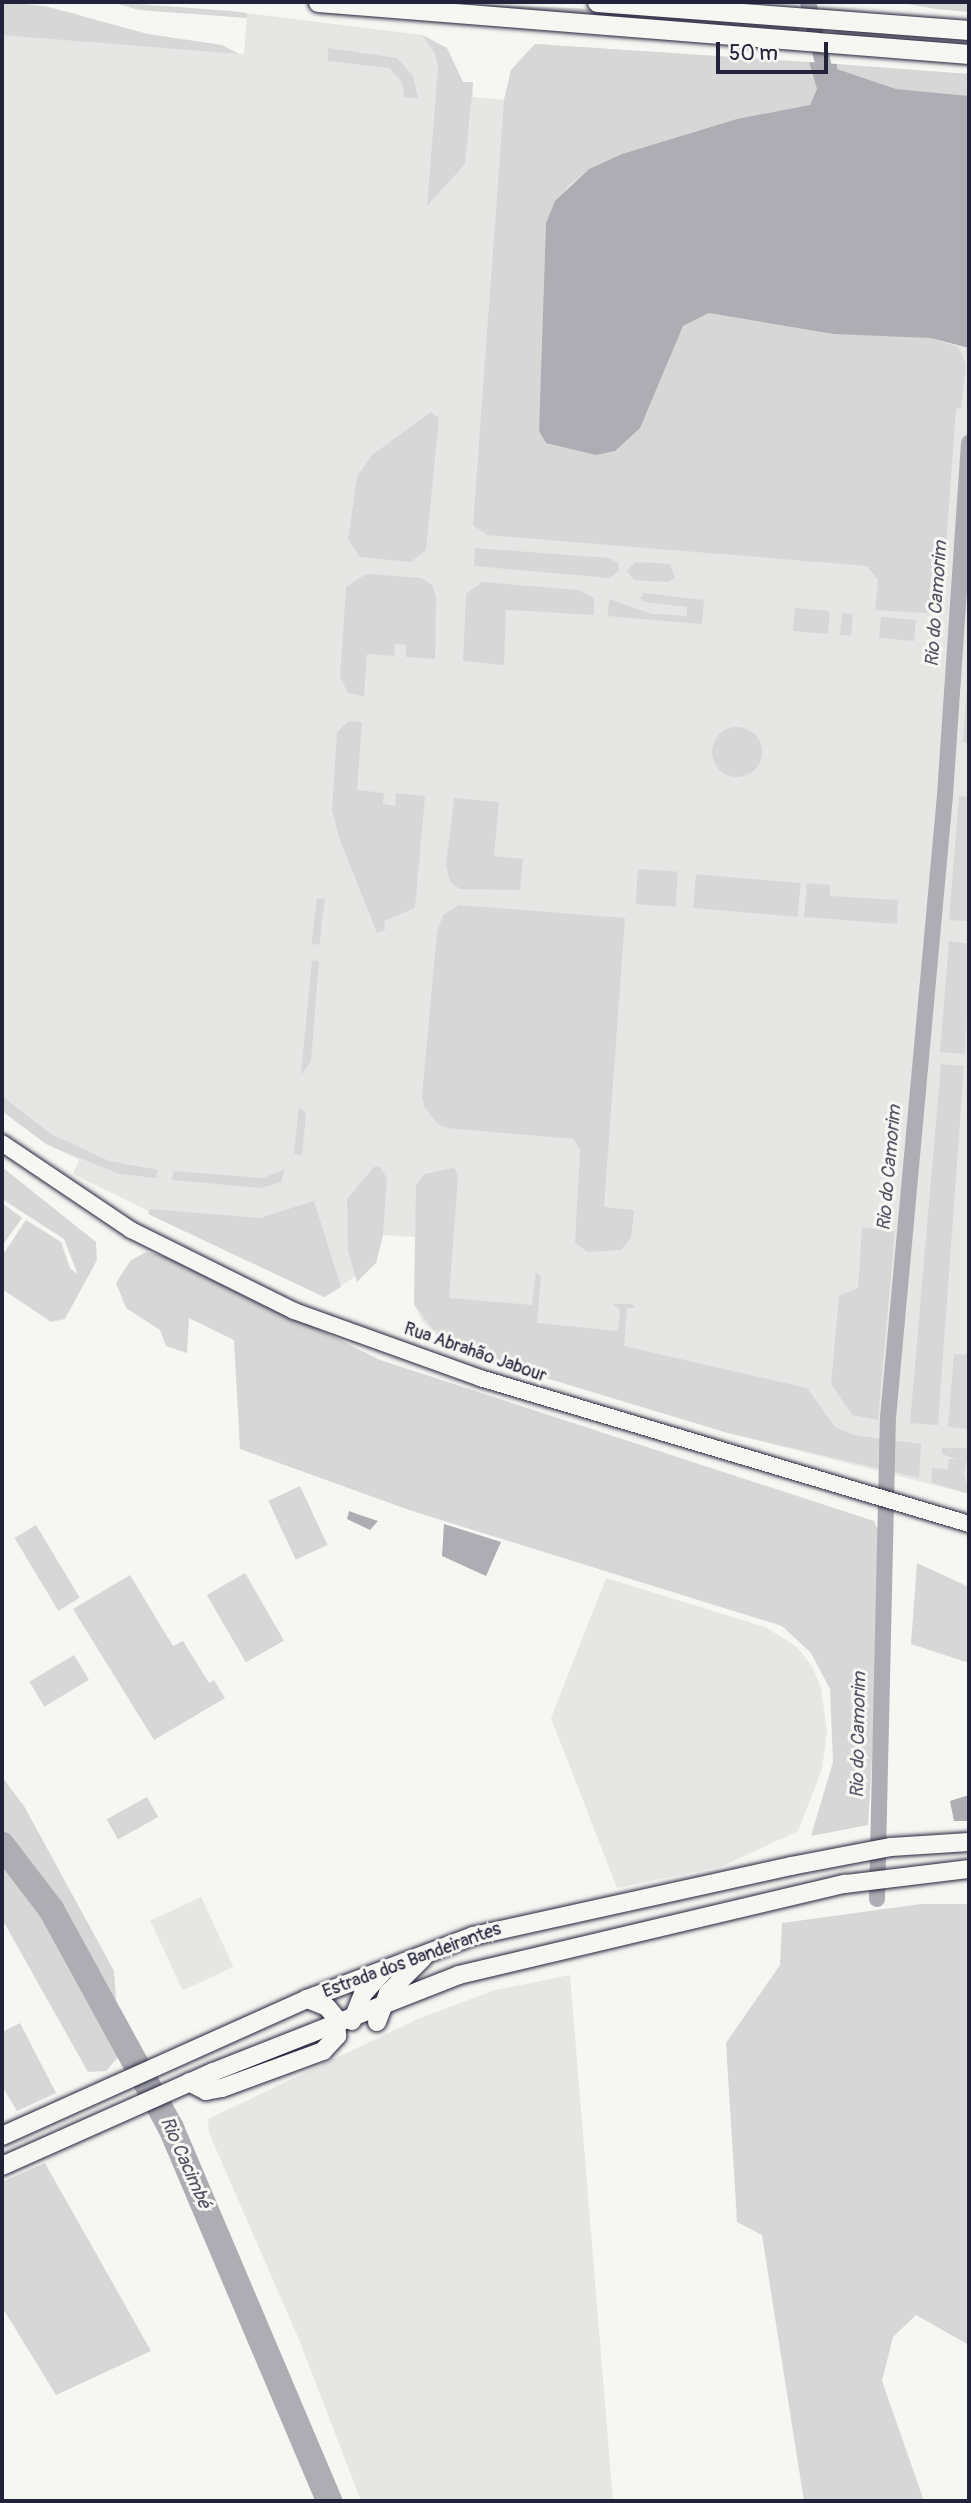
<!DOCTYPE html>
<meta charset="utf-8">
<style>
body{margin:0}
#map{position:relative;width:971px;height:2503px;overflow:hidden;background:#f6f6f2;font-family:Pangolin,sans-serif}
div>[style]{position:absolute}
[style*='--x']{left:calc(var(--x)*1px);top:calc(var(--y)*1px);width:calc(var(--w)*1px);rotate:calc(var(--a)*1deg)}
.built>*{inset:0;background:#e6e6e4;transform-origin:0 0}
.green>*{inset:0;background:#d7d7d7;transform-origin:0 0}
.round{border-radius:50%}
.water>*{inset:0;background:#adadb3}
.canal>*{height:16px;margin:-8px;padding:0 8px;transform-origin:8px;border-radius:8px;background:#adadb3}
.river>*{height:26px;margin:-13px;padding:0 13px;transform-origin:13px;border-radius:13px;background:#adadb3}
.roads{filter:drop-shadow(0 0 2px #22223b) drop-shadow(0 0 2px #22223b)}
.tertiary>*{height:16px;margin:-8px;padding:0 8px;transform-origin:8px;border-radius:8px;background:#f6f6f2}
.secondary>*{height:18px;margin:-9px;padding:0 9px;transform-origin:9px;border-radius:9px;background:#f6f6f2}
.primary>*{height:19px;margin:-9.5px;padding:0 9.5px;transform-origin:9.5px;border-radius:9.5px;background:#f6f6f2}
.trunk>*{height:19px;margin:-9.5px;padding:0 9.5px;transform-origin:9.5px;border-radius:9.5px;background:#f6f6f2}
span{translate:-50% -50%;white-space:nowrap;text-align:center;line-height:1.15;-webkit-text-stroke:6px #f6f6f2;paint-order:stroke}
.street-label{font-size:18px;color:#22223b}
.water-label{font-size:19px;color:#535365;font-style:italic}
.frame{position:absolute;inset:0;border:4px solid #22223b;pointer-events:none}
.scale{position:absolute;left:716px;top:42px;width:112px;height:32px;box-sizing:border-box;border:4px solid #22223b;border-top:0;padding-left:9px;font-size:21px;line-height:24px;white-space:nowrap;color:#22223b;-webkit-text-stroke:5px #f6f6f2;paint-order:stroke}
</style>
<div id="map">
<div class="built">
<div style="clip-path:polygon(2px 2px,74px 13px,144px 46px,244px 54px,247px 13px,422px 35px,430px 38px,463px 82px,473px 82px,473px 97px,504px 100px,511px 70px,535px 44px,969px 74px,969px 1494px,728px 1433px,477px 1357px,438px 1337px,422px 1321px,414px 1304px,415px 1237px,383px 1235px,376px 1263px,324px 1297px,73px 1174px,79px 1160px,46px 1144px,2px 1111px)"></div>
<div style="clip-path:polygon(606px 1578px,765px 1627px,797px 1647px,813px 1668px,821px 1688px,827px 1731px,822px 1769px,798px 1831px,723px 1866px,617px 1888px,551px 1718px)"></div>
<div style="left:201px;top:1897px;width:77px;height:56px;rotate:65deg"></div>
<div style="clip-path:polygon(570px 1975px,613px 2501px,361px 2501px,300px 2342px,209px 2133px,208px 2119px,420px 2018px,495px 1990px)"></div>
</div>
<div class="green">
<div style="clip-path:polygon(2px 2px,45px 6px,148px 34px,222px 45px,239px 54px,2px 35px)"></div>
<div style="clip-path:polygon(111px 2px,231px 11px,247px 13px,247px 18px,139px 10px)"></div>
<div style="clip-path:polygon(412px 2px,673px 12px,799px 25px,798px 33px)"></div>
<div style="clip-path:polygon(896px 2px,969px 2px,969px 12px,936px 9px)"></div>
<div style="clip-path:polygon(835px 28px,969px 37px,969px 47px,834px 36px)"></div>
<div style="clip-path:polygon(422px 35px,447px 48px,463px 82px,473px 82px,465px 164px,427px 206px,438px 68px,435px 53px)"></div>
<div style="clip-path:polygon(535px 44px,809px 62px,817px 89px,810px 105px,802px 109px,737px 119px,622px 154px,589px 169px,567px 187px,546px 223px,539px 431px,651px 398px,683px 326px,710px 313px,781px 325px,931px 338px,958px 347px,966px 364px,961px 408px,956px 409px,941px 614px,875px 610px,878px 580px,867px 566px,487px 535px,473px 525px,504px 100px,511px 70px)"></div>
<div style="clip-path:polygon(328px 48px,397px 58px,413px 76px,418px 98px,404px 97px,402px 82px,389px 68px,328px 61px)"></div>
<div style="clip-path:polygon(837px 64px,969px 74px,969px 96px,896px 89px,837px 69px)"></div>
<div style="clip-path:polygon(431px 412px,439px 418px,426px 550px,411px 562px,360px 557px,348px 539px,357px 477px,372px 455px)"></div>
<div style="clip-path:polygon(475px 548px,609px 558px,618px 563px,619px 571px,609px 578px,474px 566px)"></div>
<div style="clip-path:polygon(635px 562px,670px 564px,675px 578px,668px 582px,634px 580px,627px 571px)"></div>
<div style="clip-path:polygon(366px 574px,421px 578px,432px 585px,436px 598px,435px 659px,406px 657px,406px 645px,395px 644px,394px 656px,367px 654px,364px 696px,348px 693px,340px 677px,346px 587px)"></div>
<div style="clip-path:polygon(482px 582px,578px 590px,594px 598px,594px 615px,506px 610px,504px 665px,463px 661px,466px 594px)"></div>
<div style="clip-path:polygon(644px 593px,704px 600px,702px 624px,608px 616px,609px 599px,652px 614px,687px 616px,687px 607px,644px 602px,640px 598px)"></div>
<div style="left:795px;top:608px;width:35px;height:23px;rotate:5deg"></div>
<div style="left:842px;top:613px;width:11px;height:22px;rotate:5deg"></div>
<div style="left:881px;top:617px;width:35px;height:21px;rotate:5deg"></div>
<div style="clip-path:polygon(969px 655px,969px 743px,963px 742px)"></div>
<div style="clip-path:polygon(349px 721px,362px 722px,357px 790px,384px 793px,383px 804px,395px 806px,396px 793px,425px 796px,415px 908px,384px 921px,385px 930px,377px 933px,340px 840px,332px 810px,337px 732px)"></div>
<div class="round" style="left:712px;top:727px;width:50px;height:50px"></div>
<div style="clip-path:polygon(959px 796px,969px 797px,969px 921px,949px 920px)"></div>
<div style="clip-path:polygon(454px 798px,499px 802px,494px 856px,523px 859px,520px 890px,460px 889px,450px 882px,446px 865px)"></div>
<div style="left:638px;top:869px;width:40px;height:35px;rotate:4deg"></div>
<div style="left:696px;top:874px;width:105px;height:34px;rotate:5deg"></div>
<div style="clip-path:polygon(807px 883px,830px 885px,830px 896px,898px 900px,897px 924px,804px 917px)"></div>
<div style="left:317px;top:898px;width:8px;height:46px;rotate:7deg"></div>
<div style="clip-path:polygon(459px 905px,625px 918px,604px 1207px,634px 1210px,631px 1238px,621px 1250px,587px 1252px,575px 1242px,580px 1150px,573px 1139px,448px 1128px,438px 1124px,425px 1108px,422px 1097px,437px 932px,443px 915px)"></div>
<div style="clip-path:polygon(949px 941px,969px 944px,965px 1054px,940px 1052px)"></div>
<div style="clip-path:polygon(312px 960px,319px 961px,311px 1061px,301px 1075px)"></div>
<div style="clip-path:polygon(941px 1064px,964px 1066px,938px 1425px,910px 1423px)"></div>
<div style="clip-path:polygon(2px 1096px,51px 1134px,109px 1161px,158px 1170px,156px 1178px,119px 1174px,46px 1144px,2px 1111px)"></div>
<div style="clip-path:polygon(299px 1107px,306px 1113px,302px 1156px,294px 1153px)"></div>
<div style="clip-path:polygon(2px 1167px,96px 1242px,97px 1260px,65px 1319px,51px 1322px,2px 1289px,2px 1256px,26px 1220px,61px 1242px,70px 1268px,78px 1275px,64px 1239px,2px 1199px)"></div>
<div style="clip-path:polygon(374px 1167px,380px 1167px,387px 1178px,383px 1235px,376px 1263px,357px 1282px,348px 1251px,347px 1199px)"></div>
<div style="clip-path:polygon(454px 1168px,458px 1175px,449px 1298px,532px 1305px,536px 1272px,541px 1276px,537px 1323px,618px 1331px,620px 1309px,612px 1304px,632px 1304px,635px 1308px,627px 1308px,624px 1346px,807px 1388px,835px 1427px,854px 1435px,921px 1444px,919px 1478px,728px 1433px,477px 1357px,438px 1337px,414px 1304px,416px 1185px,424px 1174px)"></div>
<div style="clip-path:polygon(285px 1169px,281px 1182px,261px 1188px,172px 1180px,174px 1171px,263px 1178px)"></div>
<div style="clip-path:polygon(314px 1201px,341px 1287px,324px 1297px,148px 1214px,150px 1209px,260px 1218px)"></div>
<div style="clip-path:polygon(2px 1203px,22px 1218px,2px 1246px)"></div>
<div style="clip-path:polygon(862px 1227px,895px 1231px,878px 1420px,852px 1415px,831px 1384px,839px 1296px,858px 1288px)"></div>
<div style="clip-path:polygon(146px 1252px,180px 1260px,380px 1360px,874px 1521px,885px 1545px,868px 1825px,811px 1836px,833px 1762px,830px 1689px,811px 1653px,782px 1626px,412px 1511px,240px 1449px,234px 1340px,189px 1318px,187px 1353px,166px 1346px,160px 1330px,126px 1308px,116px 1283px,131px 1260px)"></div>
<div style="clip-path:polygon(954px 1354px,969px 1355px,969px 1429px,948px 1427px)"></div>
<div style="clip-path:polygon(942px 1448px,969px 1448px,964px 1473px,969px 1494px,931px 1482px,932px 1468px,948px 1469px,949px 1459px,956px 1459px,942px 1454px)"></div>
<div style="left:300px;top:1486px;width:65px;height:35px;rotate:65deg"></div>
<div style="left:36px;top:1525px;width:85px;height:25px;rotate:59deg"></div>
<div style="clip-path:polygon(917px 1563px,969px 1587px,969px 1663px,911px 1644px)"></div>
<div style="left:245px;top:1573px;width:78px;height:44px;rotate:60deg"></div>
<div style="clip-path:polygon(130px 1575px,173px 1646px,183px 1641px,209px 1683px,214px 1680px,225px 1698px,154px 1740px,73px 1609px)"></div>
<div style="left:74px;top:1655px;width:29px;height:52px;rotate:59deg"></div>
<div style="clip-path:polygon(2px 1777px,24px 1806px,114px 1971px,120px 2055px,106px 2071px,88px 2072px,2px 1919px)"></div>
<div style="left:147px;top:1797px;width:23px;height:46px;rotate:61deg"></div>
<div style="clip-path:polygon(921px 1904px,969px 1904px,969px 2345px,916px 2315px,893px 2337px,882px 2381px,924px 2501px,804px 2501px,762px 2235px,737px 2222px,726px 2043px,780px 1965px,782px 1923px)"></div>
<div style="clip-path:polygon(20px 2023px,56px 2093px,17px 2111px,2px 2086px,2px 2032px)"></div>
<div style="clip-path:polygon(45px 2163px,151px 2351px,56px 2395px,2px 2307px,2px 2182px)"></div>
</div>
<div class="water">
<div style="clip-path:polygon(809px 62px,837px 64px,837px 69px,896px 89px,969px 96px,969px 348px,931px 338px,834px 334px,709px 313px,683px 326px,640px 428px,615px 451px,596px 455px,546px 443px,539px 431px,546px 223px,555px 201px,589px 169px,622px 154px,737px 119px,810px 105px,817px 89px)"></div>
<div style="clip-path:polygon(349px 1511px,360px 1515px,378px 1521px,370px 1530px,347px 1519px)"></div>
<div style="clip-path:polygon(444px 1524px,501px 1542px,486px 1576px,442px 1556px)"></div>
<div style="clip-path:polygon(969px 1795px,969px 1821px,954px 1821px,950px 1801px)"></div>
</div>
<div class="canal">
<div style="--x:808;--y:2;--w:63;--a:76.2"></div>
<div style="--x:877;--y:1899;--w:481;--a:-88.7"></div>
<div style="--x:888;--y:1418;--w:626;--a:-84.77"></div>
<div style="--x:945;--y:795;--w:353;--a:-86.1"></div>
</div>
<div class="river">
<div style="--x:2;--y:1845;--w:81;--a:52.6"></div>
<div style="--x:51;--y:1909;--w:250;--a:61.3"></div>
<div style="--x:171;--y:2128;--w:405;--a:67"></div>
</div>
<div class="roads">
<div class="tertiary">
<div style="--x:2;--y:1143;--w:156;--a:34"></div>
<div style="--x:131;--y:1230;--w:182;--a:26.4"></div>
<div style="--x:294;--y:1311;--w:198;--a:19.8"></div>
<div style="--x:480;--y:1378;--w:510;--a:16.62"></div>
</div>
<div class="secondary">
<div style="--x:352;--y:2021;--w:29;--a:-68"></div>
<div style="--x:363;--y:1994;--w:30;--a:-48"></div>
<div style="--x:377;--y:2022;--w:31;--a:-69"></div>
<div style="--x:388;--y:1993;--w:49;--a:-45"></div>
<div style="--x:189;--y:2082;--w:19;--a:28"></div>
<div style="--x:206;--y:2091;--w:16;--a:-11"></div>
<div style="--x:222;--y:2088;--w:108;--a:-20.1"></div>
<div style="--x:323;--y:2051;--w:21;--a:-47"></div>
<div style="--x:337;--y:2036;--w:18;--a:-93"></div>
<div style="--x:336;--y:2018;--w:14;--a:-129"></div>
<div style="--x:327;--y:2007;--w:22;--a:-158"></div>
<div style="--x:2;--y:2136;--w:334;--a:-24.2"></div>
<div style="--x:307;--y:1999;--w:178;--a:-20.8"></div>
<div style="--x:473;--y:1936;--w:326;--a:-12.4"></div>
<div style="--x:791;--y:1866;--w:102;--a:-10.8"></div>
<div style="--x:891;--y:1847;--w:78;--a:-3.7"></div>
<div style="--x:2;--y:2166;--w:231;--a:-24"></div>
<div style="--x:213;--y:2072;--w:264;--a:-21.5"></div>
<div style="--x:459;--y:1975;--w:397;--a:-13.3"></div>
<div style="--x:845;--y:1884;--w:125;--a:-6.9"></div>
</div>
<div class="primary">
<div style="--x:318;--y:2;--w:653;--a:4.57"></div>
</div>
<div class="trunk">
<div style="--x:597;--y:2;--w:373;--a:4.3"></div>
</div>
</div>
<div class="street-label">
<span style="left:475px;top:1353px;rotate:19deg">Rua Abrahão Jabour</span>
<span style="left:412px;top:1961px;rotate:-20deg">Estrada dos Bandeirantes</span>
</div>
<div class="water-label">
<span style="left:937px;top:604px;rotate:-86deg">Rio do Camorim</span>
<span style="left:890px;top:1168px;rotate:-85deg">Rio do Camorim</span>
<span style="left:859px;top:1735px;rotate:-89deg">Rio do Camorim</span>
<span style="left:185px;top:2163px;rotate:66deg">Rio Cacimbé</span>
</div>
<div class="frame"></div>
<div class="scale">50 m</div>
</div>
